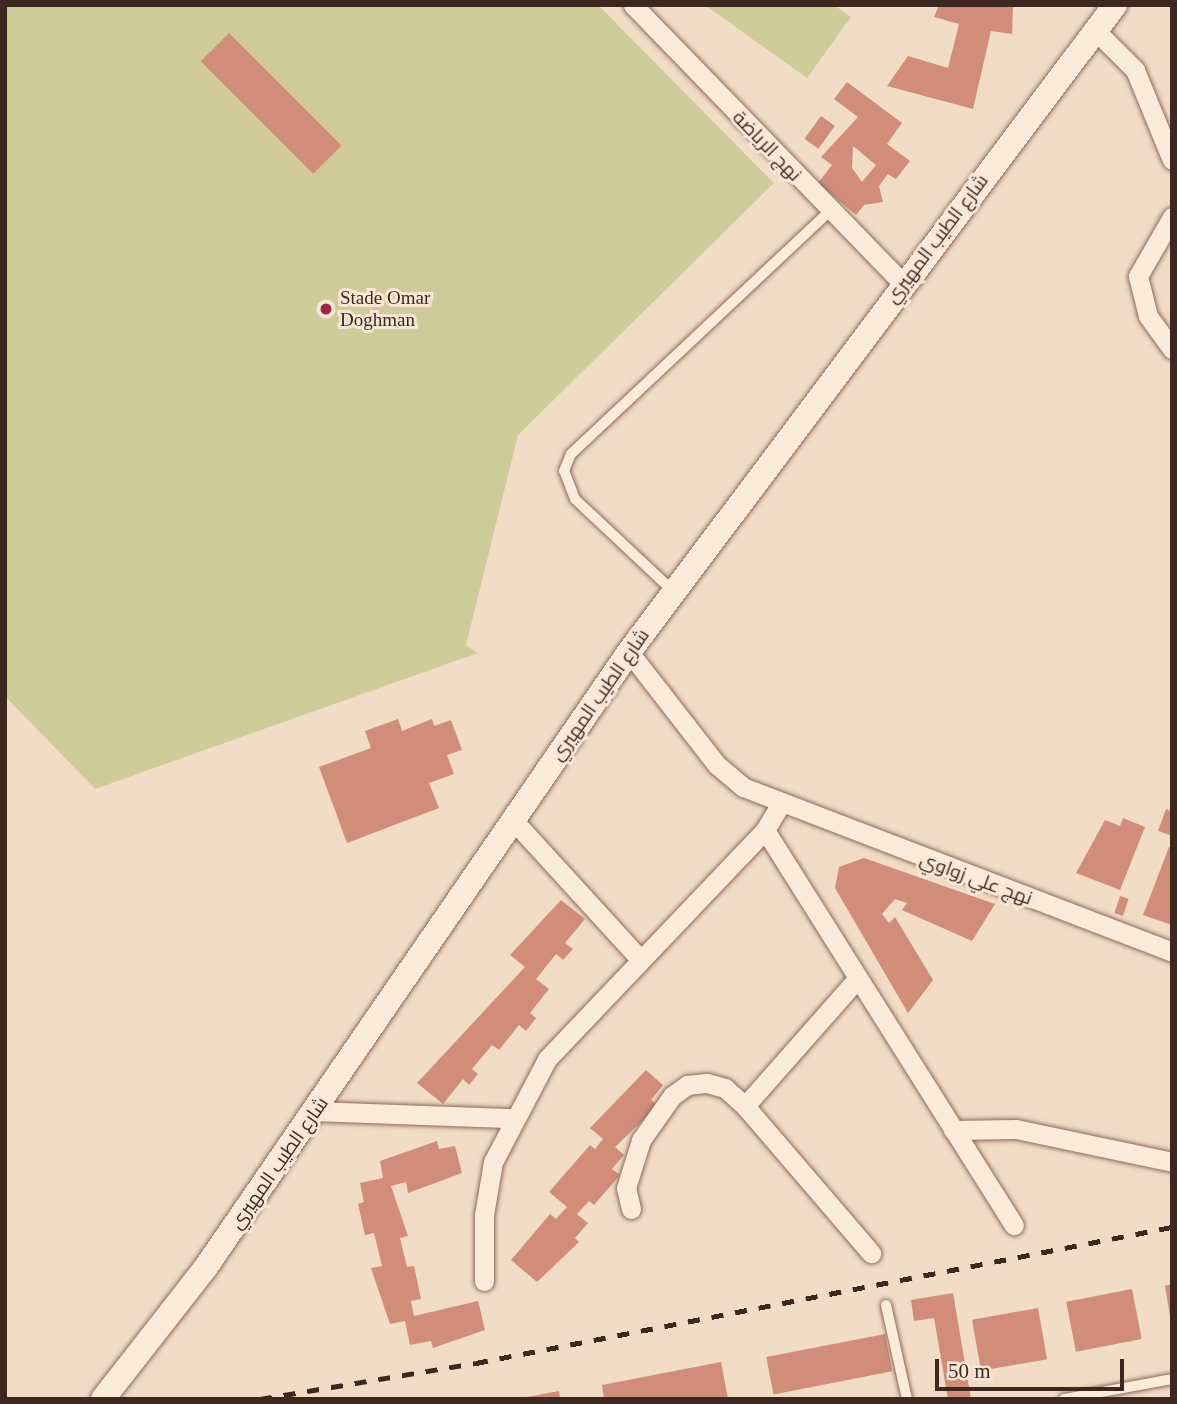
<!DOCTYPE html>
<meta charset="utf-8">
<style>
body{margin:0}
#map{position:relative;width:1177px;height:1404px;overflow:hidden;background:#f1dcc6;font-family:"Times New Roman",Cairo,serif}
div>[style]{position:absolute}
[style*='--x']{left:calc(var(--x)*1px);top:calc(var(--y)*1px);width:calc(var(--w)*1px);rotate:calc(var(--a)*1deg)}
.green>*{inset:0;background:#d0cc99}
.building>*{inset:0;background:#d18d7a;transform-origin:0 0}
.roads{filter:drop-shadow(0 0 2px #8e6b5a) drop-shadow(0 0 2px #8e6b5a)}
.service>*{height:10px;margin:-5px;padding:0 5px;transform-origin:5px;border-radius:5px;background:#fbebda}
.minor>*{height:19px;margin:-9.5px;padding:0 9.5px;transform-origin:9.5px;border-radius:9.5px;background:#fbebda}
.tertiary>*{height:24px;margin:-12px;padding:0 12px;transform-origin:12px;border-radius:12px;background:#fbebda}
.rail>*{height:5px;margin-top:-2.5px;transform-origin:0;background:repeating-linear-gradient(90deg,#3d281f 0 12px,transparent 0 24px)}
.dots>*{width:19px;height:19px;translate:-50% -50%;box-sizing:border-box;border:4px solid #f8e7d6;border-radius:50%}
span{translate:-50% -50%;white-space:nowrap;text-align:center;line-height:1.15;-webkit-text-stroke:6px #f8e7d6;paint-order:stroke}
.street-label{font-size:19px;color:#3d281f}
.poi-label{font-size:19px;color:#3d281f}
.left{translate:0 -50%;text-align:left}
.frame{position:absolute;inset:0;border:7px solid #3d281f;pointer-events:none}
.scale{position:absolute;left:935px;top:1359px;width:189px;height:32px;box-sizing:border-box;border:4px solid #3d281f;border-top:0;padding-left:9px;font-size:21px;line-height:24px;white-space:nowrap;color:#3d281f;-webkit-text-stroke:5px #f8e7d6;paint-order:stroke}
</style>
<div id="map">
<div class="green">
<div style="clip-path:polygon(5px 5px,598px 5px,774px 183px,518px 435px,466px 645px,478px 653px,95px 789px,5px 696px)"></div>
<div style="clip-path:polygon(705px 5px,834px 5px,851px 17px,807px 78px)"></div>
</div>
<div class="building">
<div style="clip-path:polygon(939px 5px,1013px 5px,1012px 34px,991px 31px,973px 109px,887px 86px,908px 56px,948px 68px,959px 24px,934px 17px)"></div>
<div style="left:229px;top:33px;width:159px;height:40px;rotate:45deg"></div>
<div style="clip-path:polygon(evenodd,847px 82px,902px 123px,887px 144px,910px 161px,896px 179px,888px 174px,879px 186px,883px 202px,864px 205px,856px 215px,818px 183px,832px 165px,821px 157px,858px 117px,834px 99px,847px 82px,853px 146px,876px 165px,862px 182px,852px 168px,853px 146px)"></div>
<div style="left:821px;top:116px;width:17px;height:28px;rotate:36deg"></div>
<div style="clip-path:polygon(398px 719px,402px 731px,432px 719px,434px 726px,451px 720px,462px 750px,447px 755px,454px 774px,429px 783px,439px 808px,347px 843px,319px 767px,371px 748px,365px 731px)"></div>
<div style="clip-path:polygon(1166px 809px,1172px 812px,1170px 835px,1158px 831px)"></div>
<div style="clip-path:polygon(1123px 818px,1145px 827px,1120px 890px,1076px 873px,1105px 820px,1120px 826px)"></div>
<div style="clip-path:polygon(1169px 847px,1172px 848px,1172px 925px,1143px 915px)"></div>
<div style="clip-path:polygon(864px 858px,995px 904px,972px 941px,902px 910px,907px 903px,895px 899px,882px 914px,889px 923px,895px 917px,933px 980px,908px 1013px,835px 888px,839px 867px)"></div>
<div style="left:1120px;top:896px;width:9px;height:18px;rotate:18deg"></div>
<div style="clip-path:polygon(561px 900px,585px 919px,565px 943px,573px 949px,563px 960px,556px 954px,536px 979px,549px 989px,530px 1013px,536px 1018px,526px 1031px,519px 1025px,499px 1050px,492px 1045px,472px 1069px,478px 1074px,469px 1085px,463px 1079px,443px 1104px,417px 1083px,525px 967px,510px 955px)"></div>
<div style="clip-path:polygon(646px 1070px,663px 1085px,651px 1100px,658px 1106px,615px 1147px,624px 1155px,612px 1169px,620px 1175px,594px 1205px,589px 1201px,577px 1214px,588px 1223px,575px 1238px,579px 1242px,537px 1282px,511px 1260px,550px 1214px,556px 1219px,567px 1207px,549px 1192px,590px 1145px,595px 1149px,603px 1139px,590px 1128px)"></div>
<div style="clip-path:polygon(437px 1141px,439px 1149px,455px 1146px,462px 1173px,408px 1193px,406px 1182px,391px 1186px,408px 1236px,400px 1238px,407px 1267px,414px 1266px,421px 1299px,411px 1301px,414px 1316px,478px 1301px,485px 1330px,433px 1348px,431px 1341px,410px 1345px,405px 1321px,390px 1324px,371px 1268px,382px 1266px,374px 1233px,365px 1235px,358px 1204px,364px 1202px,360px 1183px,383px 1178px,380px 1161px)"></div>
<div style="clip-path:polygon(1172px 1284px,1172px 1316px,1170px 1316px,1165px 1286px)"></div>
<div style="left:1132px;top:1289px;width:51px;height:67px;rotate:79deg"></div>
<div style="clip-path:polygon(953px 1293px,971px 1399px,948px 1399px,934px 1318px,914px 1321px,911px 1300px)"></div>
<div style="left:1038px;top:1308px;width:52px;height:67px;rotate:80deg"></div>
<div style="left:885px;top:1334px;width:38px;height:121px;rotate:79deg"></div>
<div style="clip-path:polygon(721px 1362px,728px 1399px,604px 1399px,602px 1385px)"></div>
<div style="clip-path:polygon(559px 1391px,560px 1399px,527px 1399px,527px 1397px)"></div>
</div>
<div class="roads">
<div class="service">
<div style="--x:673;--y:591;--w:134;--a:-136.8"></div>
<div style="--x:575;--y:499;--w:30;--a:-111"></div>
<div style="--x:564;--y:471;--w:18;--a:-68"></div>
<div style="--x:571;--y:454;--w:355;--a:-43.2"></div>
<div style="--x:886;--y:1305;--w:96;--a:77.4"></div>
<div style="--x:1064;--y:1399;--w:110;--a:-10.5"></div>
</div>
<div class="minor">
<div style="--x:633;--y:5;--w:388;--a:45.9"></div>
<div style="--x:1095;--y:30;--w:57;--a:45"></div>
<div style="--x:1135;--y:70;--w:97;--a:67.7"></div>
<div style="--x:1172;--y:217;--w:68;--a:120"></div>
<div style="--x:1138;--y:276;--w:41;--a:76"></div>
<div style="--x:1148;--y:316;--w:41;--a:54"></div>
<div style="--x:629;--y:652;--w:143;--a:52.1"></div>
<div style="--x:717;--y:765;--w:34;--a:40"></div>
<div style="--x:743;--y:787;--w:460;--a:21"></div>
<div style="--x:780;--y:805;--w:29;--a:121"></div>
<div style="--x:765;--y:830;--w:467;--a:57.8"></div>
<div style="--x:513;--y:820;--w:187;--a:47.6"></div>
<div style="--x:745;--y:1106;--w:169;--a:-48.6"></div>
<div style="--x:316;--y:1111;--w:195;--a:2.1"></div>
<div style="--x:953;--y:1130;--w:63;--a:-0.9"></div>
<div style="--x:1016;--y:1129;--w:159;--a:11.9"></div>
<div style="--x:631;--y:1209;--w:22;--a:-103"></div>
<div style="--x:626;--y:1188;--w:50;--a:-72.6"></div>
<div style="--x:641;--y:1140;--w:54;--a:-54.8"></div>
<div style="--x:672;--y:1096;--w:19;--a:-36"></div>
<div style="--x:687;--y:1085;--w:20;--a:-6"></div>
<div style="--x:707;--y:1083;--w:19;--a:16"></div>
<div style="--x:725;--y:1088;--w:27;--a:42"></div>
<div style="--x:745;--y:1106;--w:194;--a:49.4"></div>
<div style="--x:484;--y:1281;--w:66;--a:-90"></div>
<div style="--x:484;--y:1215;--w:54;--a:-80.4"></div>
<div style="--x:493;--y:1162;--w:116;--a:-62.3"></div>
<div style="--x:547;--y:1059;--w:316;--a:-46.4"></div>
</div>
<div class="tertiary">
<div style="--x:103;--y:1399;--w:167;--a:-52"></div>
<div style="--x:206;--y:1267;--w:746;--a:-55.48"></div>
<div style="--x:629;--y:652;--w:809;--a:-53.09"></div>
</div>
</div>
<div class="rail">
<div style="--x:260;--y:1399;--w:219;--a:-9.5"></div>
<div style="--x:476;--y:1363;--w:709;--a:-11.06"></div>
</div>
<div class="dots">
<div style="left:326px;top:309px;background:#a12740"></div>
</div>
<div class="street-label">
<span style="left:767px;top:146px;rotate:46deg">نهج الرياضة</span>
<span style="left:937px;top:239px;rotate:-53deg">شارع الطيب المهيري</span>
<span style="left:600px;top:695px;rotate:-55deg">شارع الطيب المهيري</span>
<span style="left:976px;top:879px;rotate:20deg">نهج علي زواوي</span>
<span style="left:279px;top:1163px;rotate:-55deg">شارع الطيب المهيري</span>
</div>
<div class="poi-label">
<span class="left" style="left:340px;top:309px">Stade Omar<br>Doghman</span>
</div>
<div class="frame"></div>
<div class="scale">50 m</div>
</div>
